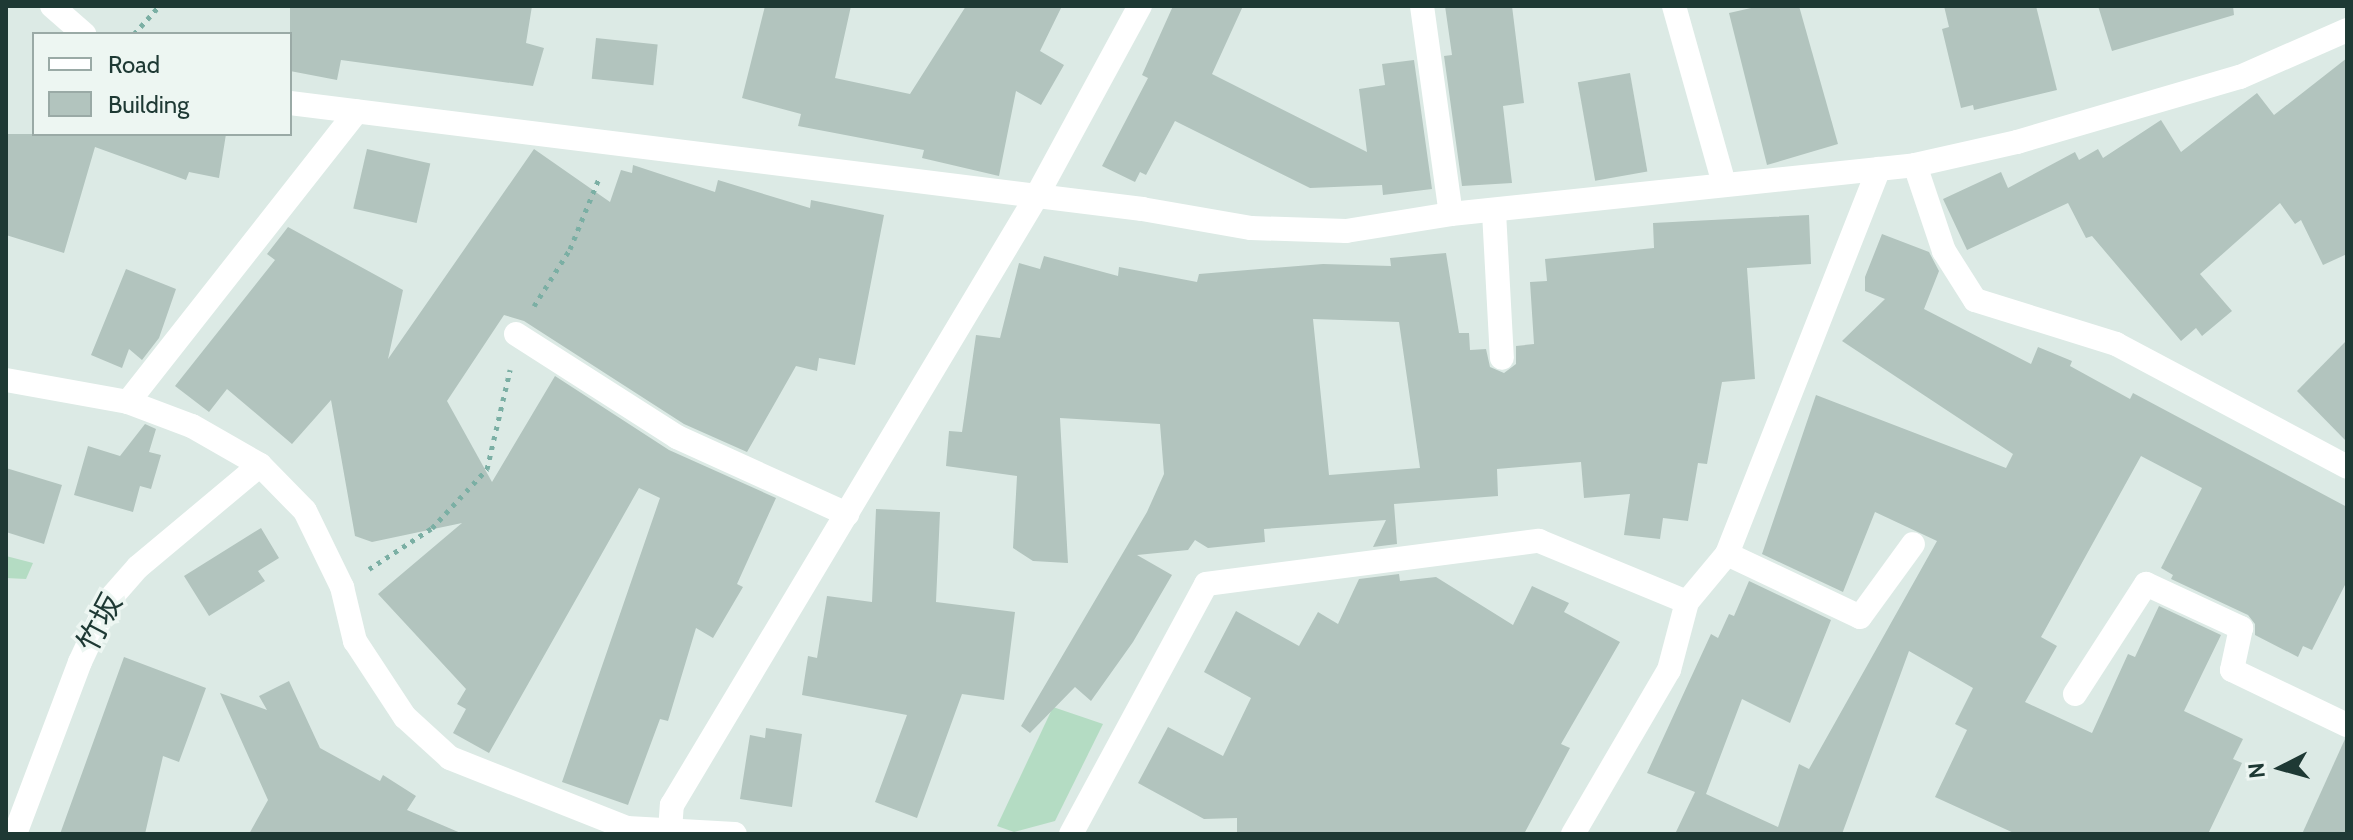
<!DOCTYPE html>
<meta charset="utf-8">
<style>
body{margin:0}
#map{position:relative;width:2353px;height:840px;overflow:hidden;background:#dceae5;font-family:Cabin,"Noto Sans JP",sans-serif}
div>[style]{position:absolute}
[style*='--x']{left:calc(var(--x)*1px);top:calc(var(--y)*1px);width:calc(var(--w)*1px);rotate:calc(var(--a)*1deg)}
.green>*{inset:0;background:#b4dcc3}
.building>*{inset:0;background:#b2c4be;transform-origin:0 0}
.path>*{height:5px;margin-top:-2.5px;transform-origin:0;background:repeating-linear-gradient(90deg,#7bafa4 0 4px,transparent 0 10px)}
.lane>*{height:24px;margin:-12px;padding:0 12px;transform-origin:12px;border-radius:12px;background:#fff}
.street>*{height:24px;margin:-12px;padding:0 12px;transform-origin:12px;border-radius:12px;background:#fff}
span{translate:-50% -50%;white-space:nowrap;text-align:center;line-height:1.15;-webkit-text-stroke:7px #edf6f2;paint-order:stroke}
.street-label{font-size:30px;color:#1e3934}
.frame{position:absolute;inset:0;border:8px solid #1e3934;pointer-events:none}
.legend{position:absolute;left:32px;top:32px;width:260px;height:104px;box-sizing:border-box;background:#edf6f2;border:2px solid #9aaaa6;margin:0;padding:10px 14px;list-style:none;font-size:24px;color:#1e3934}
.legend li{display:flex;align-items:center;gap:16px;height:40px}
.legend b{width:40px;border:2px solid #9aaaa6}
.north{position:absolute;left:2241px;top:728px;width:80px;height:80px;-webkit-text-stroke:6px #edf6f2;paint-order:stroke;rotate:264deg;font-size:22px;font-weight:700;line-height:32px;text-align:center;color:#1e3934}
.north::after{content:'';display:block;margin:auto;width:28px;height:36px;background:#1e3934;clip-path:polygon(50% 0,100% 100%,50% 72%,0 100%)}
</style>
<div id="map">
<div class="green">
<div style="clip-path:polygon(6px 556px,33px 563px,26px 579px,6px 578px)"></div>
<div style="clip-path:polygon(1053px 707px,1103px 724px,1055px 821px,1014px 832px,997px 826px)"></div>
</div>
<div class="building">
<div style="clip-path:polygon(290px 6px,532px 6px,526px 43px,544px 48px,533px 86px,341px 60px,337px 80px,290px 71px)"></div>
<div style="clip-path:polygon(765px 6px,851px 6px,835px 78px,910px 94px,966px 6px,1062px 6px,1040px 51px,1064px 65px,1041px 105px,1016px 91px,999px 176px,922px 158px,924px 150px,798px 126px,801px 114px,742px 98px)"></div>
<div style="clip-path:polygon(1173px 6px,1243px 6px,1212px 74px,1367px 152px,1359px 89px,1385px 85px,1382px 64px,1414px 60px,1432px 189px,1383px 195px,1382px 185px,1310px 188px,1175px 121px,1146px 175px,1140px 172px,1135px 182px,1102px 166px,1148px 78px,1142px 75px)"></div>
<div style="clip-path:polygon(1445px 6px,1512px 6px,1524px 103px,1503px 106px,1512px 183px,1462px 186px,1444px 56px,1452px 55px)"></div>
<div style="clip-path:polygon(1760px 6px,1799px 6px,1838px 144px,1767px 165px,1729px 13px)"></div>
<div style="clip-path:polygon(1944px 6px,2036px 6px,2057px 90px,1974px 110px,1973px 105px,1961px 108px,1942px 29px,1949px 27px)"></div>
<div style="clip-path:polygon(2098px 6px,2233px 6px,2234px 15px,2112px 51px)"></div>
<div style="left:596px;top:38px;width:62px;height:41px;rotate:6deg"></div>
<div style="clip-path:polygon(2347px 58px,2347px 254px,2323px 265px,2301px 220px,2295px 224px,2280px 203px,2200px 274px,2232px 311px,2202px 336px,2196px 328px,2181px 341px,2092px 236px,2086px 238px,2068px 203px,1967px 250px,1943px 199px,2001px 172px,2008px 188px,2075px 152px,2079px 160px,2098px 149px,2103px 158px,2161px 120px,2181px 152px,2257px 93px,2274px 115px)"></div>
<div style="left:1630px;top:73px;width:100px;height:53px;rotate:80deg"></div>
<div style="clip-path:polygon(6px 134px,226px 134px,219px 178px,189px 172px,186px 180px,95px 147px,64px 253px,6px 235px)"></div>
<div style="left:367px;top:149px;width:65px;height:61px;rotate:13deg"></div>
<div style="clip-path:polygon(534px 149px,610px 202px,621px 170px,632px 173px,633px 165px,715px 192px,718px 180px,810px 208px,811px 200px,884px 215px,855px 365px,819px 358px,817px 371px,796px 366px,747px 452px,684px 424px,524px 321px,504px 315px,447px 401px,492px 482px,555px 376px,669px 450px,776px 498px,737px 584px,743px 587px,713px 638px,696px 628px,668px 721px,660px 719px,628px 805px,562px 782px,660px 498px,639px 488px,489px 753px,453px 733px,466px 709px,457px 704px,466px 689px,378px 594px,462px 523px,372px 542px,355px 536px,331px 400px,292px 444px,227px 389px,209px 412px,175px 386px,275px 260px,267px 254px,288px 227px,403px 290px,388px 359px)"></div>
<div style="clip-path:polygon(evenodd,1809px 215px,1811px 264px,1747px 268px,1755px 379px,1722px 382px,1707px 464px,1698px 463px,1688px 521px,1663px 518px,1660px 539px,1624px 535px,1630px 494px,1584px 498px,1581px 462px,1497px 469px,1498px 496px,1394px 504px,1397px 544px,1373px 547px,1386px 520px,1264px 529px,1265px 542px,1208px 548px,1195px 540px,1188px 550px,1137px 555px,1172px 575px,1133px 642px,1091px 701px,1075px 687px,1030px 733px,1021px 726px,1147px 512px,1164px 474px,1160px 424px,1060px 418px,1068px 563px,1033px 561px,1013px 548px,1017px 476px,946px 466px,949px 431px,962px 432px,976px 335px,1000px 338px,1019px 263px,1040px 269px,1044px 256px,1118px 276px,1119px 267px,1197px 282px,1199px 274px,1323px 264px,1391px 266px,1390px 258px,1446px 253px,1459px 333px,1469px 333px,1470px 350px,1486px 349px,1490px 367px,1504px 373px,1516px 364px,1516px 346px,1534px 344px,1530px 282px,1547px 281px,1545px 259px,1654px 248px,1653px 223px,1809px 215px,1313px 319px,1399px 322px,1420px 468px,1329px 475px,1313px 319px)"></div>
<div style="clip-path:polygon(1882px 234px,1929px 252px,1939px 271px,1924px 309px,2031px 364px,2038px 347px,2072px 361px,2070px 366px,2130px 399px,2133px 393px,2347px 507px,2347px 581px,2312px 650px,2303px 646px,2298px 657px,2255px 635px,2255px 624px,2248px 615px,2171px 579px,2173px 575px,2161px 568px,2202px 488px,2141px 456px,2041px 637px,2057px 646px,2025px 702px,2092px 733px,2128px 654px,2135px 657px,2159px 606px,2221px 635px,2184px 711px,2243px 739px,2233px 759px,2242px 763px,2208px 834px,2016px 834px,1935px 797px,1967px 730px,1955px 724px,1973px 688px,1909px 651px,1842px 834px,1675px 834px,1695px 792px,1647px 773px,1711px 634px,1718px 638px,1729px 614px,1734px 616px,1749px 581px,1831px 620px,1790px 723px,1742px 699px,1706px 794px,1778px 827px,1799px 764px,1809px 769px,1937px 541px,1875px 512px,1843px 592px,1762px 554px,1816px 395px,2006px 468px,2013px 454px,1842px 341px,1885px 299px,1865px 291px,1865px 277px)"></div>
<div style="clip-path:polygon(126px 269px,176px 289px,159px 338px,142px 360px,129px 349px,122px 368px,91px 355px)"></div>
<div style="clip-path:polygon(2347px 340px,2347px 442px,2297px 391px)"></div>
<div style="clip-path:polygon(145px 424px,156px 429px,149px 452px,161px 455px,151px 489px,140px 486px,133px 512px,74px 495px,88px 446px,120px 456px)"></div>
<div style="clip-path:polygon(6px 468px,62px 485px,44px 544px,6px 532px)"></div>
<div style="clip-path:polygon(876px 509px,940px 512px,936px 602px,1015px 612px,1004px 700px,962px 694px,917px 818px,875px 802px,907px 715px,802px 695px,808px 656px,817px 658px,827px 596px,872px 602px)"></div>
<div style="clip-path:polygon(261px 528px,279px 558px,258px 571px,265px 581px,209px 616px,184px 576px)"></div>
<div style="clip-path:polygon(1399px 574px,1400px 581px,1436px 577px,1513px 625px,1532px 586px,1569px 603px,1564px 612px,1620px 642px,1561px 744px,1570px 748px,1524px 834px,1237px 834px,1237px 818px,1204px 819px,1138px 783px,1168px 727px,1223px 756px,1251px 698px,1204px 672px,1236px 611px,1299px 646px,1318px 612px,1338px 624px,1359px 579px)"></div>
<div style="clip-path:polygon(124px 657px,206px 688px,179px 762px,163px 756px,145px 834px,60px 834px)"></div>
<div style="clip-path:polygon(289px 681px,320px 748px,380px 781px,383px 775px,416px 796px,407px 810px,463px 834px,249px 834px,268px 800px,220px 693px,267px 710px,259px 696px)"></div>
<div style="clip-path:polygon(766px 728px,802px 734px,792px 807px,740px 799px,750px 735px,765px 738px)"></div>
<div style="clip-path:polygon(2345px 739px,2347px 834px,2302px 834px)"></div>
</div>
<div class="path">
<div style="--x:134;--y:34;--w:38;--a:-48"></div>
<div style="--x:534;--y:306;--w:67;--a:-57.7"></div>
<div style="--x:570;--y:249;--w:79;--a:-67.7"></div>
<div style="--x:369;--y:569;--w:75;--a:-33.1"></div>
<div style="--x:432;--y:528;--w:81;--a:-47"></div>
<div style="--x:487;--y:469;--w:102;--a:-76.9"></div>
</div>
<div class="lane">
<div style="--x:516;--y:334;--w:191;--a:32.6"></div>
<div style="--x:677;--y:437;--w:187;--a:24.4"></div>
</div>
<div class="street">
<div style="--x:52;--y:6;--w:43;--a:41.2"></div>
<div style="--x:1422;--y:6;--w:210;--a:82.1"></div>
<div style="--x:1674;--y:6;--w:185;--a:74.3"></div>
<div style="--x:290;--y:103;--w:859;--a:7.09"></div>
<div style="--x:1142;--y:209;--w:111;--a:9.9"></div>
<div style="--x:1251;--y:228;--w:95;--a:1.8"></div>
<div style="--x:1346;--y:231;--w:106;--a:-9.2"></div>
<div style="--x:1451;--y:214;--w:467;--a:-6"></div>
<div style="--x:1915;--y:165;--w:105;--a:-12.7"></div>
<div style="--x:2017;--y:142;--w:232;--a:-16.3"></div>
<div style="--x:2240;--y:77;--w:117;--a:-23.7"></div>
<div style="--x:1915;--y:165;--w:91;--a:71.4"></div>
<div style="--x:1944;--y:251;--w:58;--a:57.7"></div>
<div style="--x:1975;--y:300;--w:148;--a:17.3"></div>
<div style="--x:2116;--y:344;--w:262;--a:28"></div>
<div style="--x:1494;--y:212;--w:146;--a:86.9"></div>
<div style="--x:6;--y:380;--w:124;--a:10.2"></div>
<div style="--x:128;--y:402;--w:68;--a:20.6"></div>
<div style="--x:192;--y:426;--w:78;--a:29.8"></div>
<div style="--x:260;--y:465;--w:64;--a:45.6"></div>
<div style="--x:305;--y:511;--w:85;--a:64"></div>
<div style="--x:342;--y:587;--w:56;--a:76.5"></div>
<div style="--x:355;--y:641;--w:91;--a:56.7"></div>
<div style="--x:405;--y:717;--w:61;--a:42.3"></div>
<div style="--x:450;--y:758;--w:190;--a:21.6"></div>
<div style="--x:627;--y:828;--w:108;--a:3.2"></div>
<div style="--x:128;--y:402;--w:370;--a:-51.8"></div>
<div style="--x:1727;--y:554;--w:147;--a:25.3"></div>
<div style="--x:1860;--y:617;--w:90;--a:-54"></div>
<div style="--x:2075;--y:694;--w:131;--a:-57.2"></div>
<div style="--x:2146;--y:584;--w:105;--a:24.9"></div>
<div style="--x:2241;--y:628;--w:43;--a:102.1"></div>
<div style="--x:2232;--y:670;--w:127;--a:25.6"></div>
<div style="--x:670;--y:831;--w:26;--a:-86"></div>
<div style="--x:672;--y:805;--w:706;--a:-59.08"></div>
<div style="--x:1035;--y:199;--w:220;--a:-61.5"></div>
<div style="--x:15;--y:834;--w:184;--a:-69.3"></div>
<div style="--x:80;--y:662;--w:68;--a:-64.9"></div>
<div style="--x:109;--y:600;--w:44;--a:-48.7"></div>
<div style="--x:138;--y:567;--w:159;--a:-39.9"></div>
<div style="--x:1071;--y:834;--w:284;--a:-61.6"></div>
<div style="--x:1206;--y:584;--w:336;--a:-7.4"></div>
<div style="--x:1539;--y:541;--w:160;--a:22.4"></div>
<div style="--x:1573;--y:834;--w:190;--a:-59.7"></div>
<div style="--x:1669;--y:670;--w:70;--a:-75.2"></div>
<div style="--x:1687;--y:602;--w:62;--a:-50.2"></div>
<div style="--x:1727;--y:554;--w:414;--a:-68.5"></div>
</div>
<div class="street-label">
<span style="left:100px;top:623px;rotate:-62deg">竹坂</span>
</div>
<div class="frame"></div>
<ul class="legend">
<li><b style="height:10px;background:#fff"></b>Road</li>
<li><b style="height:22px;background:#b2c4be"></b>Building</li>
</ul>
<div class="north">N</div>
</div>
